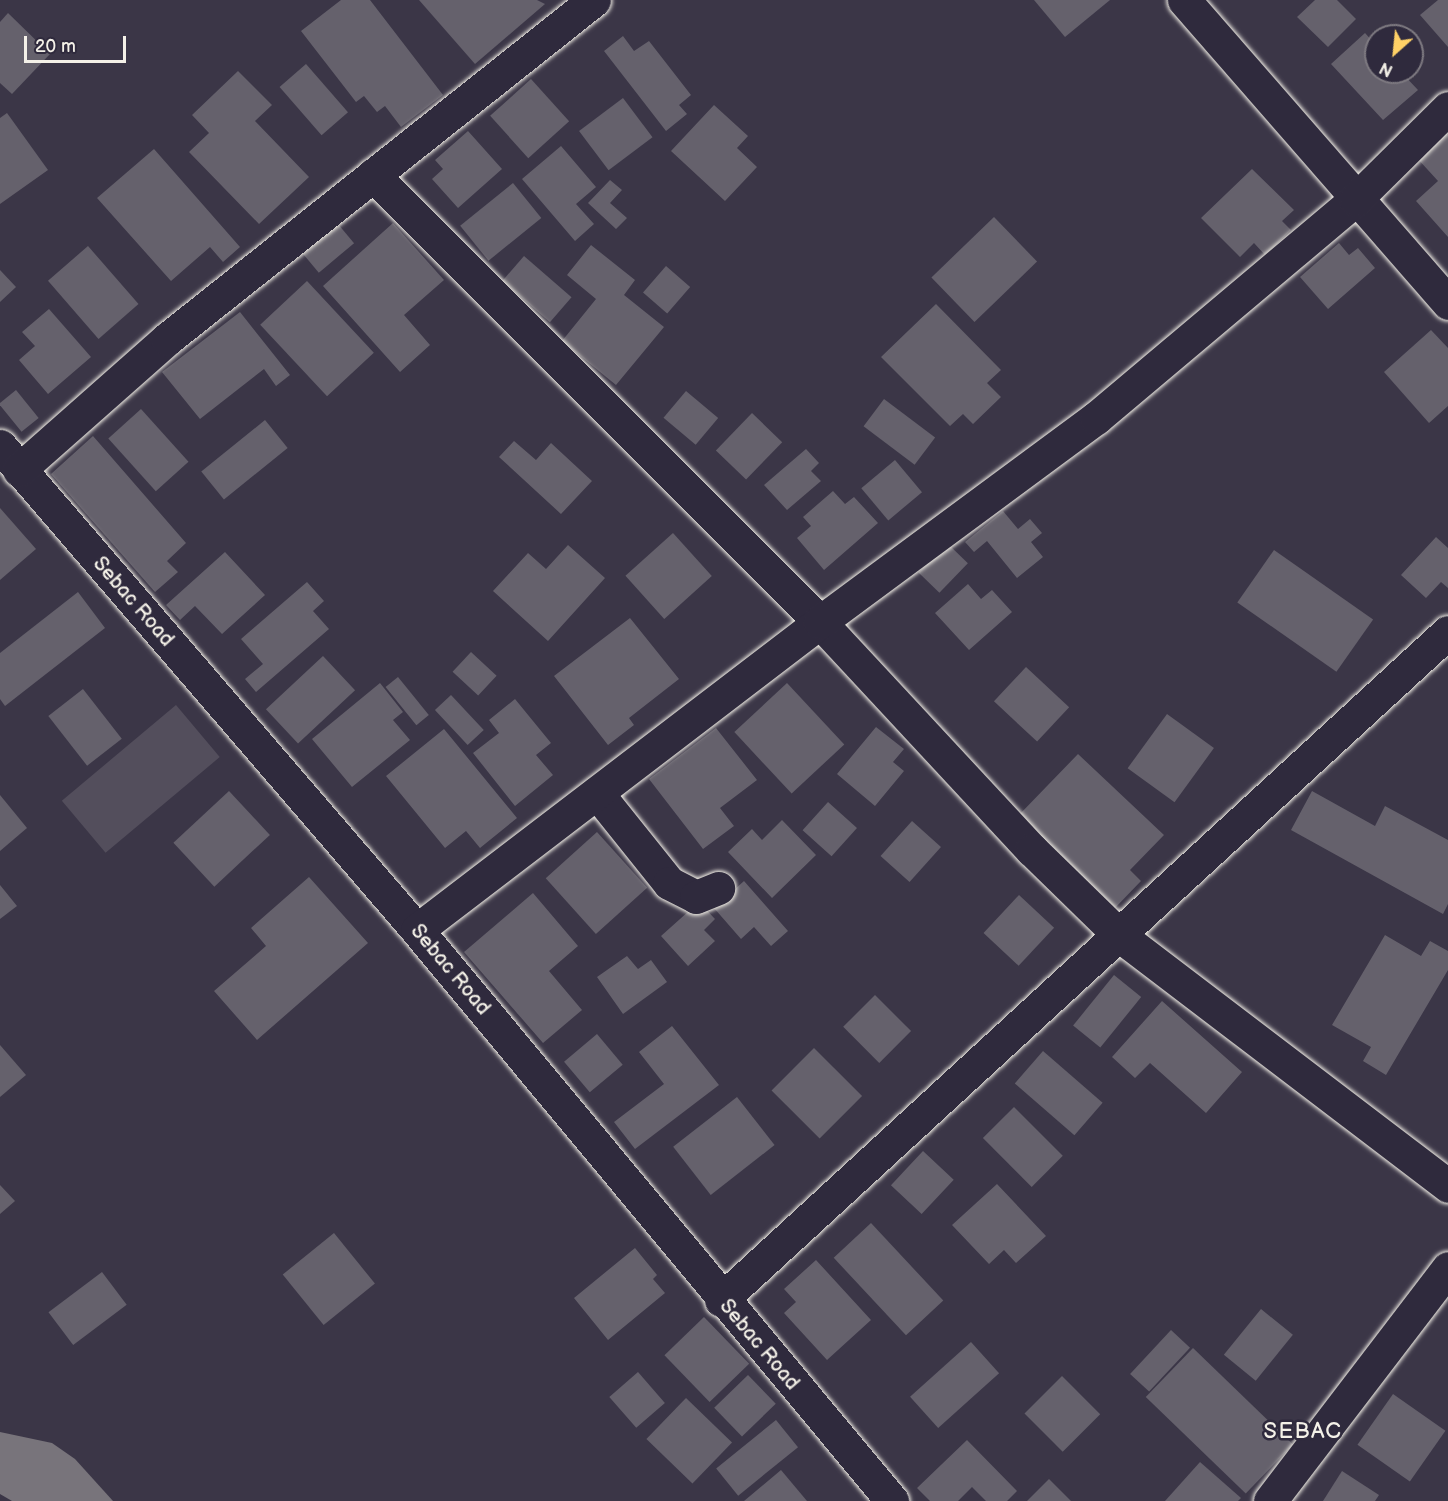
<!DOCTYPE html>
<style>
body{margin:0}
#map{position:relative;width:1448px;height:1501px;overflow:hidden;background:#3b3647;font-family:"Balsamiq Sans",sans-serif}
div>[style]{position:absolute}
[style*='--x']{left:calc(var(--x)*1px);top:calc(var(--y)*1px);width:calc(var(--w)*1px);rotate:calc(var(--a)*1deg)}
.green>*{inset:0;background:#534e5c;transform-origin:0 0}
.water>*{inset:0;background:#78747b}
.building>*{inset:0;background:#65616c;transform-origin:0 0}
.roads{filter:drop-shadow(0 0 2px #f4f1e8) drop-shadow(0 0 2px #f4f1e8)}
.minor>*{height:33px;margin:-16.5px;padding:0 16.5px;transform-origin:16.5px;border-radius:16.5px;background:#2f2a3d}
span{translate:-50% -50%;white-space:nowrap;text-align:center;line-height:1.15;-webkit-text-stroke:5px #2f2a3d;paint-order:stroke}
.street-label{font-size:20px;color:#f4f1e8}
.quarter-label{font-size:22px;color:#f4f1e8;letter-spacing:1.5px}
.north{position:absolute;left:1364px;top:24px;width:60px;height:60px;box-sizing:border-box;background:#2f2a3d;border:2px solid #7e7a81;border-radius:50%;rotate:207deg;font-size:16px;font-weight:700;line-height:24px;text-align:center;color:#f4f1e8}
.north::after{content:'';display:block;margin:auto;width:21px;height:27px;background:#ffd166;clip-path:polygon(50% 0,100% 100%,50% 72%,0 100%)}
.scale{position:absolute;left:24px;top:36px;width:102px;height:27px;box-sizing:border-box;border:3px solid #f4f1e8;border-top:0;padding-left:8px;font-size:18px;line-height:21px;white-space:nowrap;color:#f4f1e8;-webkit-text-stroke:4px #2f2a3d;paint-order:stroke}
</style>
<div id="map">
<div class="green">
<div style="left:176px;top:705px;width:68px;height:149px;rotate:50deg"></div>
</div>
<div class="water">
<div style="clip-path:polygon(0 1432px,52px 1443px,75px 1459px,113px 1501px,12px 1501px,0 1494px)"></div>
</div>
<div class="building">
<div style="clip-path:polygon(341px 0,370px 0,443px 95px,401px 127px,385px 106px,377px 112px,364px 96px,356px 102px,301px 31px)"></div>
<div style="clip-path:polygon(419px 0,537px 0,545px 4px,475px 64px)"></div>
<div style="clip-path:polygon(1034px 0,1110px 0,1065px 37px)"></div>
<div style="clip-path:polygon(1315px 0,1337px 0,1356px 19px,1328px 47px,1297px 17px)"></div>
<div style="clip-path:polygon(1438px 0,1448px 0,1448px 47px,1420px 15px)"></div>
<div style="clip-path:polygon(8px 13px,50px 54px,12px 94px,0 83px,0 22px)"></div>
<div style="clip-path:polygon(1365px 33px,1376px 45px,1376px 72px,1401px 72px,1418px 90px,1383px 120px,1331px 64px)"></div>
<div style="clip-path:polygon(623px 36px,634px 51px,649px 41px,691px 95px,679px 105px,687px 114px,666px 131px,604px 51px)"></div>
<div style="left:306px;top:64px;width:64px;height:35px;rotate:49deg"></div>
<div style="clip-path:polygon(238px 71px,272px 105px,255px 121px,309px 177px,259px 224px,189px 152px,209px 133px,192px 115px)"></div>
<div style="left:531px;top:79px;width:57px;height:55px;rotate:48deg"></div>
<div style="left:623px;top:98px;width:49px;height:55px;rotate:53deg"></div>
<div style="clip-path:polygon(714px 105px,748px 136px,737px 148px,757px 167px,725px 201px,671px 151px)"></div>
<div style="clip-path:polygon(7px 113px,48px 170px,0 204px,0 118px)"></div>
<div style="clip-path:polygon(468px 131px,502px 169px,458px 208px,432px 179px,443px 169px,435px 160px)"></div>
<div style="clip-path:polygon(1446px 133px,1448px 135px,1448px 237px,1416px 201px,1438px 181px,1417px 158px)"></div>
<div style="clip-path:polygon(561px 146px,596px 187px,576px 204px,594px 224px,575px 241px,522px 179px)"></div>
<div style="clip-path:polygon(154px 149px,240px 247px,223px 262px,210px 247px,171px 281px,97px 198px)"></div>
<div style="clip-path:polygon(1252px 169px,1294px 210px,1282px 221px,1291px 230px,1265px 255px,1254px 243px,1240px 257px,1201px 218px)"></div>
<div style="clip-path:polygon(610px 180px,622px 190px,610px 203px,627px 218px,616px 229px,588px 203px)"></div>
<div style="left:513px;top:183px;width:45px;height:68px;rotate:51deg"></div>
<div style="left:994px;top:217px;width:62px;height:87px;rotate:46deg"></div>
<div style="clip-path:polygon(393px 223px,444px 280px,404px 315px,430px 345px,400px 372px,323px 286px)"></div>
<div style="left:338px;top:224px;width:25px;height:46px;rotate:50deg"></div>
<div style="clip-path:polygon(1339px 243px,1349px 255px,1358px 248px,1375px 268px,1328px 309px,1300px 277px)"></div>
<div style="clip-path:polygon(591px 245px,635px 280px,624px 295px,664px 327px,616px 385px,562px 341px,596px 299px,567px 275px)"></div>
<div style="left:88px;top:246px;width:77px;height:53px;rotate:49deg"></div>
<div style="left:524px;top:256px;width:63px;height:33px;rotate:41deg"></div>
<div style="left:666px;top:266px;width:32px;height:35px;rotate:41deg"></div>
<div style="clip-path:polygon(0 270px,16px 287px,0 302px)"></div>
<div style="left:307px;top:281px;width:98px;height:64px;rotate:47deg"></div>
<div style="clip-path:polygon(936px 304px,1001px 370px,987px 383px,1001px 397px,973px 424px,963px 414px,950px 426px,881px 357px)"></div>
<div style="clip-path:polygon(49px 309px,91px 357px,48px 394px,19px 360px,35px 346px,22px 332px)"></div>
<div style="clip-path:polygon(240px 312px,290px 375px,276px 386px,264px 369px,200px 419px,162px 372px)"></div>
<div style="clip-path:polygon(1431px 330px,1448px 348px,1448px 406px,1429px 423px,1384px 372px)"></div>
<div style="left:16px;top:390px;width:36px;height:22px;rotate:51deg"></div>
<div style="left:686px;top:391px;width:42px;height:35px;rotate:40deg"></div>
<div style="left:884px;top:399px;width:64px;height:34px;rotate:37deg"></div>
<div style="left:141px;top:409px;width:71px;height:44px;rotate:48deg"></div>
<div style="left:752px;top:413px;width:42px;height:52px;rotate:44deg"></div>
<div style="left:265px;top:420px;width:36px;height:82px;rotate:51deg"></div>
<div style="clip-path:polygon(93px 436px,186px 543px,167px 561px,178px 572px,155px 592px,51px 474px)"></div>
<div style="clip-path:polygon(514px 441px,536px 460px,551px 443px,592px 481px,561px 514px,499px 457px)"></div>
<div style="clip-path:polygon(806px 449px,819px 463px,811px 471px,821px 481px,787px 510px,764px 485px)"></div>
<div style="left:895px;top:460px;width:42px;height:44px;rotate:50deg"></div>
<div style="clip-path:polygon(833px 491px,845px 504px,854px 497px,878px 523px,824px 570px,797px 538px,811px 526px,803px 517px)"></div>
<div style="clip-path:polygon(0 508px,36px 549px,0 580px)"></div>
<div style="clip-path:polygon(1003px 511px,1018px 529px,1030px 519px,1042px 533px,1031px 542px,1043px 557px,1017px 578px,987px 541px,974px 552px,965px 542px)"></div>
<div style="left:673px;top:533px;width:58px;height:64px;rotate:48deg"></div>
<div style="clip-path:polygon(1436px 537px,1448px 548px,1448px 588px,1441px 582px,1426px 598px,1401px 575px)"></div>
<div style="left:947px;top:543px;width:29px;height:41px;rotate:44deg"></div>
<div style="clip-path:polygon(568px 545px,605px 578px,548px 641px,493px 591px,528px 553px,546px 569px)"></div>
<div style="left:1274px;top:550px;width:121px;height:64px;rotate:35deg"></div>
<div style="clip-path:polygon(225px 552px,265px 595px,222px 634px,195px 606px,180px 620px,166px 605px)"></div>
<div style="clip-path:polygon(307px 582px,324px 601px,313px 611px,329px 629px,256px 692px,245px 679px,263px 664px,241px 639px)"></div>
<div style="clip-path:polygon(968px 584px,981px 599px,992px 590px,1012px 612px,969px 650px,935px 613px)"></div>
<div style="clip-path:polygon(78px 592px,105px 628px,5px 706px,0 699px,0 653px)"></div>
<div style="clip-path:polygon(630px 618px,679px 679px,629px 718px,634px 725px,608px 745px,554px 676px)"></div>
<div style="left:471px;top:652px;width:35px;height:27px;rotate:43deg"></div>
<div style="left:323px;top:656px;width:47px;height:78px;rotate:47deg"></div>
<div style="left:1026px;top:667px;width:59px;height:47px;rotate:43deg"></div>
<div style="left:398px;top:677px;width:49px;height:16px;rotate:51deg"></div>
<div style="clip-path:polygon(380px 683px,403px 712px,393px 720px,410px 740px,352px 787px,312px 739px)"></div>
<div style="left:787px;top:683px;width:84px;height:72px;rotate:47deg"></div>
<div style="left:83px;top:689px;width:63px;height:44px;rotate:52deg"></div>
<div style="left:451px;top:695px;width:48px;height:22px;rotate:47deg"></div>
<div style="clip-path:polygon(515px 699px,551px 743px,536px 755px,553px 775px,515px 806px,473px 753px,499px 733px,489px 720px)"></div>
<div style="left:1167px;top:714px;width:58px;height:67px;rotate:36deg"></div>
<div style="clip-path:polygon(876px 727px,904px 749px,893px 762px,904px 771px,875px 806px,837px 774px)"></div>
<div style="clip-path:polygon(716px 728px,757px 780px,720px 808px,734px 826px,703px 849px,649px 779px)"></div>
<div style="clip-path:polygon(444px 729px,517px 818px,480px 848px,466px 831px,445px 848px,386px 776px)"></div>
<div style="clip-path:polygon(1078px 754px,1164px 835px,1130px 870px,1141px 881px,1115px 908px,1018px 816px)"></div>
<div style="left:229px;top:791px;width:60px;height:76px;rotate:47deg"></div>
<div style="clip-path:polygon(1312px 791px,1375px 826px,1385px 806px,1448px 840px,1448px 904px,1443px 914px,1291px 830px)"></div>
<div style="clip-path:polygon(0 795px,27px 828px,0 851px)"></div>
<div style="left:828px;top:802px;width:39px;height:38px;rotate:42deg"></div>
<div style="clip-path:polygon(782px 820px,816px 855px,772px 898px,728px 852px,752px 829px,762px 840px)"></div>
<div style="left:912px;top:821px;width:39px;height:47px;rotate:42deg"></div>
<div style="left:597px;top:832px;width:75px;height:69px;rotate:48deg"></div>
<div style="clip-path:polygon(309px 877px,368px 943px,257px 1040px,214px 991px,266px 946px,251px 928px)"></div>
<div style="clip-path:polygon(744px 881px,788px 931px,771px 946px,754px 927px,741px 939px,714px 908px)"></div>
<div style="clip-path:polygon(0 885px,17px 906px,0 919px)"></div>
<div style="clip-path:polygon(533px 893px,578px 946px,549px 971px,582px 1010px,543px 1043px,464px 952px)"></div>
<div style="left:1019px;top:895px;width:48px;height:52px;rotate:43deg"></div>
<div style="clip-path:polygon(699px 902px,715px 919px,704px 930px,715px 941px,688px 966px,661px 936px)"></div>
<div style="clip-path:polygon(1385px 935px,1421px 956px,1430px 941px,1448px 951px,1448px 970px,1386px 1075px,1363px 1061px,1371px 1047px,1332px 1025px)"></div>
<div style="clip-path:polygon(627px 956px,638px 969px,651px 960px,667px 982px,623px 1014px,597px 977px)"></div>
<div style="left:1114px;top:975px;width:35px;height:65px;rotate:39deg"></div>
<div style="left:875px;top:995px;width:51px;height:45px;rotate:45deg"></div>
<div style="clip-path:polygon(1162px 1001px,1242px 1072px,1206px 1113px,1150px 1063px,1135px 1078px,1112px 1057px)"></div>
<div style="clip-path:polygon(672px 1026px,719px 1085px,635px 1149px,614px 1122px,664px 1084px,639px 1052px)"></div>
<div style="left:597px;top:1034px;width:40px;height:43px;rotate:50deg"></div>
<div style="clip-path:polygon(0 1045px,26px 1075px,0 1097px)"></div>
<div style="left:814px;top:1048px;width:68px;height:60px;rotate:45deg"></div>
<div style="left:1043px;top:1051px;width:79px;height:43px;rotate:41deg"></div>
<div style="left:737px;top:1097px;width:61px;height:81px;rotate:52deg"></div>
<div style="left:1014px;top:1107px;width:69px;height:44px;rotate:45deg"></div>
<div style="left:923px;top:1151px;width:42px;height:47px;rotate:43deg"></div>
<div style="clip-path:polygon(997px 1184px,1046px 1236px,1016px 1263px,1004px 1250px,989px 1264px,952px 1225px)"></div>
<div style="clip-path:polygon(0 1185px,15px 1201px,0 1214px)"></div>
<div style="left:871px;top:1223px;width:106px;height:51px;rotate:47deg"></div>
<div style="left:334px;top:1233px;width:65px;height:66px;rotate:51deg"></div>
<div style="clip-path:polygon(635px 1248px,657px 1275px,653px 1279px,665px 1293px,608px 1340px,574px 1298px)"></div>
<div style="clip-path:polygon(816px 1260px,871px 1320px,827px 1360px,784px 1313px,796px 1302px,784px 1289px)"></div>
<div style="left:102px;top:1272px;width:41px;height:67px;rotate:53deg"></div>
<div style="left:1261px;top:1309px;width:41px;height:59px;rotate:39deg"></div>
<div style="left:704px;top:1317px;width:65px;height:55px;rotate:46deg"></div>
<div style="left:1171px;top:1330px;width:26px;height:60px;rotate:43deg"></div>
<div style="left:971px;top:1342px;width:42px;height:82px;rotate:48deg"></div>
<div style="left:1193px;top:1348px;width:139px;height:68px;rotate:44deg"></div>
<div style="left:638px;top:1372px;width:41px;height:38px;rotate:49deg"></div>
<div style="left:748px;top:1375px;width:40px;height:47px;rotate:46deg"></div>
<div style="left:1062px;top:1376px;width:54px;height:53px;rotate:45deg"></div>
<div style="left:1393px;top:1394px;width:64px;height:62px;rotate:35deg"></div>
<div style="left:686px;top:1398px;width:64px;height:57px;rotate:44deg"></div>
<div style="left:776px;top:1420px;width:35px;height:77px;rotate:51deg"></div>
<div style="clip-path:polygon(967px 1440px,1017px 1491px,1007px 1501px,986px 1501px,972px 1487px,958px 1501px,930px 1501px,917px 1488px)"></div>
<div style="clip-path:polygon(1200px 1462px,1241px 1498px,1238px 1501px,1165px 1501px)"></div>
<div style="clip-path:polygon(781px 1470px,807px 1501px,744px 1501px)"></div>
<div style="clip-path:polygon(1342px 1471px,1379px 1495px,1375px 1501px,1323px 1501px)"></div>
<div style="clip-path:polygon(1049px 1479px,1071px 1501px,1027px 1501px)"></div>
</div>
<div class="roads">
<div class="minor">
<div style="--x:1184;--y:0;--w:402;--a:48.9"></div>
<div style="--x:373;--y:175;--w:632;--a:45"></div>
<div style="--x:820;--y:622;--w:311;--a:47.1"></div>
<div style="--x:1032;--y:850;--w:122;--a:44.3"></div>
<div style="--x:1119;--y:935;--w:414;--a:37.3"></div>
<div style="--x:0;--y:446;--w:639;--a:49.25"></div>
<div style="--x:417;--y:930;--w:743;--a:50.24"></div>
<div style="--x:19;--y:470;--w:198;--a:-41.5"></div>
<div style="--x:167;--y:339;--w:545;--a:-38.45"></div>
<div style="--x:597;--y:793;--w:115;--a:51.3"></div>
<div style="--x:669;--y:883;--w:30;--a:27"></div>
<div style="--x:696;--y:897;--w:24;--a:-22"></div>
<div style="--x:417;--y:930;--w:507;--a:-37.39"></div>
<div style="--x:820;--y:622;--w:343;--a:-36.5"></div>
<div style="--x:1096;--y:418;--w:340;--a:-40.1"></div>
<div style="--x:1356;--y:199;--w:129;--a:-44.7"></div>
<div style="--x:721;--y:1300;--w:987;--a:-42.58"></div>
<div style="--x:1270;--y:1501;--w:293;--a:-52.6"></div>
</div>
</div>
<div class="street-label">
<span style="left:133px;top:602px;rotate:49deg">Sebac Road</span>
<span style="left:450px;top:970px;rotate:50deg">Sebac Road</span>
<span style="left:759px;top:1345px;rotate:50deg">Sebac Road</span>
</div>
<div class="quarter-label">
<span style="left:1303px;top:1432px">SEBAC</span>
</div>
<div class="north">N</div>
<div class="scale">20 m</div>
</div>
